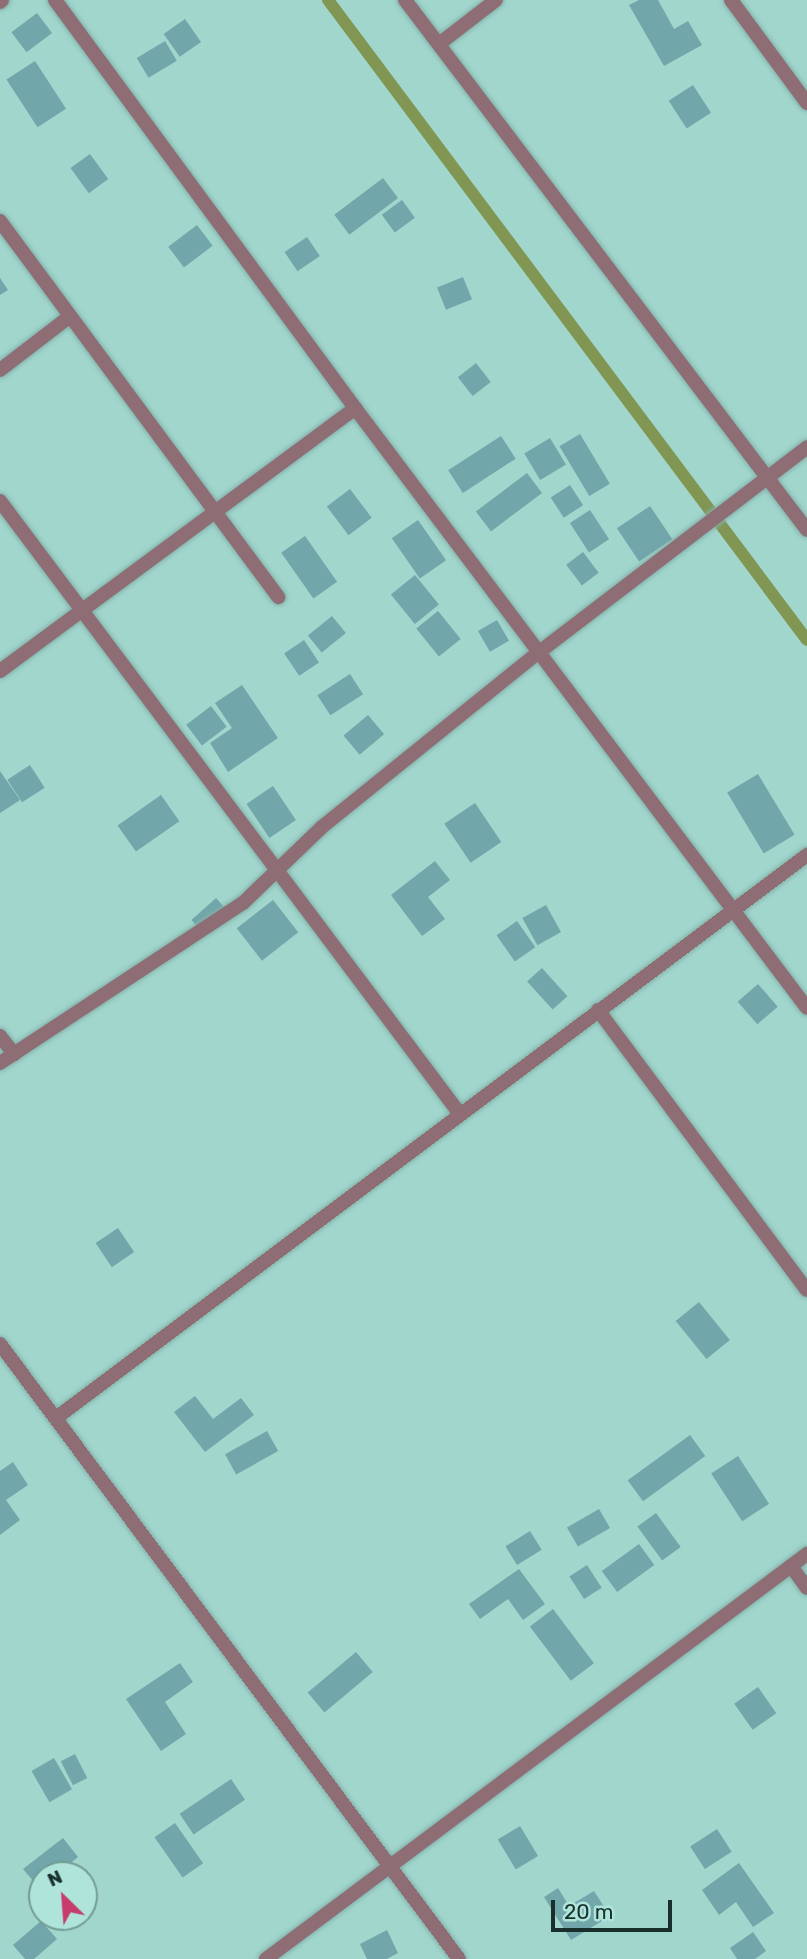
<!DOCTYPE html>
<style>
body{margin:0}
#map{position:relative;width:807px;height:1959px;overflow:hidden;background:#a1d6cd;font-family:Rubik,sans-serif}
div>[style]{position:absolute}
[style*='--x']{left:calc(var(--x)*1px);top:calc(var(--y)*1px);width:calc(var(--w)*1px);rotate:calc(var(--a)*1deg)}
.stream>*{height:12px;margin:-6px;padding:0 6px;transform-origin:6px;border-radius:6px;background:#819653}
.building>*{inset:0;background:#71a6ab;transform-origin:0 0}
.roads{filter:drop-shadow(0 0 2px #83b1a9) drop-shadow(0 0 2px #83b1a9)}
.minor>*{height:14px;margin:-7px;padding:0 7px;transform-origin:7px;border-radius:7px;background:#8e6d75}
span{translate:-50% -50%;white-space:nowrap;text-align:center;line-height:1.15;-webkit-text-stroke:6px #aee4da;paint-order:stroke}
.north{position:absolute;left:28px;top:1861px;width:70px;height:70px;box-sizing:border-box;background:#aee4da;border:2px solid #729c94;border-radius:50%;rotate:335deg;font-size:19px;font-weight:700;line-height:28px;text-align:center;color:#192f2b}
.north::after{content:'';display:block;margin:auto;width:24px;height:32px;background:#c73b6d;clip-path:polygon(50% 0,100% 100%,50% 72%,0 100%)}
.scale{position:absolute;left:551px;top:1900px;width:121px;height:32px;box-sizing:border-box;border:4px solid #192f2b;border-top:0;padding-left:9px;font-size:21px;line-height:24px;white-space:nowrap;color:#192f2b;-webkit-text-stroke:5px #aee4da;paint-order:stroke}
</style>
<div id="map">
<div class="stream">
<div style="--x:328;--y:0;--w:799;--a:53.19"></div>
</div>
<div class="building">
<div style="clip-path:polygon(639px 0,658px 0,674px 29px,688px 21px,702px 45px,664px 66px,629px 5px)"></div>
<div style="left:37px;top:13px;width:25px;height:32px;rotate:53deg"></div>
<div style="left:185px;top:19px;width:28px;height:26px;rotate:55deg"></div>
<div style="left:165px;top:41px;width:23px;height:33px;rotate:59deg"></div>
<div style="left:35px;top:61px;width:57px;height:34px;rotate:57deg"></div>
<div style="left:693px;top:85px;width:33px;height:29px;rotate:57deg"></div>
<div style="left:90px;top:154px;width:31px;height:24px;rotate:54deg"></div>
<div style="left:383px;top:178px;width:25px;height:61px;rotate:53deg"></div>
<div style="left:402px;top:200px;width:22px;height:25px;rotate:54deg"></div>
<div style="left:197px;top:225px;width:26px;height:36px;rotate:53deg"></div>
<div style="left:307px;top:237px;width:23px;height:27px;rotate:56deg"></div>
<div style="left:463px;top:277px;width:24px;height:28px;rotate:68deg"></div>
<div style="clip-path:polygon(0 278px,8px 290px,0 295px)"></div>
<div style="left:476px;top:363px;width:24px;height:23px;rotate:52deg"></div>
<div style="left:580px;top:434px;width:58px;height:24px;rotate:59deg"></div>
<div style="left:501px;top:436px;width:27px;height:63px;rotate:57deg"></div>
<div style="left:550px;top:438px;width:31px;height:30px;rotate:59deg"></div>
<div style="left:527px;top:473px;width:25px;height:64px;rotate:53deg"></div>
<div style="left:570px;top:485px;width:24px;height:23px;rotate:57deg"></div>
<div style="left:350px;top:489px;width:36px;height:29px;rotate:53deg"></div>
<div style="left:650px;top:506px;width:40px;height:40px;rotate:56deg"></div>
<div style="left:590px;top:510px;width:35px;height:24px;rotate:57deg"></div>
<div style="left:418px;top:520px;width:49px;height:32px;rotate:55deg"></div>
<div style="left:305px;top:536px;width:56px;height:29px;rotate:55deg"></div>
<div style="left:583px;top:552px;width:26px;height:21px;rotate:53deg"></div>
<div style="left:415px;top:575px;width:38px;height:31px;rotate:51deg"></div>
<div style="left:438px;top:611px;width:36px;height:28px;rotate:51deg"></div>
<div style="left:332px;top:616px;width:22px;height:31px;rotate:51deg"></div>
<div style="left:497px;top:620px;width:24px;height:22px;rotate:60deg"></div>
<div style="left:304px;top:640px;width:27px;height:24px;rotate:56deg"></div>
<div style="left:350px;top:674px;width:24px;height:39px;rotate:57deg"></div>
<div style="clip-path:polygon(242px 685px,278px 738px,228px 772px,210px 743px,232px 728px,215px 703px)"></div>
<div style="left:211px;top:706px;width:26px;height:31px;rotate:53deg"></div>
<div style="left:368px;top:715px;width:25px;height:32px;rotate:50deg"></div>
<div style="left:30px;top:765px;width:27px;height:27px;rotate:57deg"></div>
<div style="clip-path:polygon(0 771px,20px 800px,0 813px)"></div>
<div style="left:758px;top:774px;width:71px;height:36px;rotate:59deg"></div>
<div style="left:273px;top:786px;width:41px;height:32px;rotate:56deg"></div>
<div style="left:161px;top:795px;width:32px;height:53px;rotate:55deg"></div>
<div style="left:475px;top:803px;width:47px;height:37px;rotate:56deg"></div>
<div style="clip-path:polygon(435px 861px,450px 880px,428px 897px,445px 919px,422px 936px,391px 895px)"></div>
<div style="left:216px;top:898px;width:12px;height:33px;rotate:48deg"></div>
<div style="left:273px;top:900px;width:41px;height:46px;rotate:52deg"></div>
<div style="left:546px;top:905px;width:31px;height:27px;rotate:61deg"></div>
<div style="left:517px;top:921px;width:32px;height:25px;rotate:55deg"></div>
<div style="left:542px;top:968px;width:38px;height:20px;rotate:48deg"></div>
<div style="left:758px;top:984px;width:30px;height:27px;rotate:49deg"></div>
<div style="left:118px;top:1228px;width:29px;height:27px;rotate:56deg"></div>
<div style="left:699px;top:1302px;width:49px;height:30px;rotate:51deg"></div>
<div style="clip-path:polygon(195px 1396px,213px 1419px,241px 1398px,254px 1415px,205px 1452px,174px 1412px)"></div>
<div style="left:267px;top:1431px;width:23px;height:48px;rotate:61deg"></div>
<div style="left:690px;top:1435px;width:26px;height:77px;rotate:54deg"></div>
<div style="left:738px;top:1456px;width:57px;height:32px;rotate:57deg"></div>
<div style="clip-path:polygon(13px 1462px,28px 1485px,6px 1500px,20px 1520px,0 1535px,0 1471px)"></div>
<div style="left:599px;top:1509px;width:22px;height:37px;rotate:60deg"></div>
<div style="left:656px;top:1513px;width:42px;height:23px;rotate:54deg"></div>
<div style="left:530px;top:1531px;width:22px;height:29px;rotate:58deg"></div>
<div style="left:639px;top:1544px;width:26px;height:46px;rotate:54deg"></div>
<div style="left:587px;top:1565px;width:27px;height:21px;rotate:57deg"></div>
<div style="clip-path:polygon(519px 1569px,545px 1604px,523px 1620px,508px 1599px,480px 1619px,469px 1604px)"></div>
<div style="left:553px;top:1609px;width:68px;height:29px;rotate:53deg"></div>
<div style="left:356px;top:1652px;width:26px;height:63px;rotate:50deg"></div>
<div style="clip-path:polygon(180px 1663px,193px 1682px,165px 1702px,186px 1734px,161px 1751px,126px 1699px)"></div>
<div style="left:758px;top:1687px;width:32px;height:29px;rotate:55deg"></div>
<div style="left:75px;top:1754px;width:27px;height:16px;rotate:63deg"></div>
<div style="left:54px;top:1758px;width:36px;height:26px;rotate:60deg"></div>
<div style="left:231px;top:1779px;width:25px;height:62px;rotate:56deg"></div>
<div style="left:175px;top:1823px;width:49px;height:25px;rotate:55deg"></div>
<div style="left:520px;top:1826px;width:35px;height:26px;rotate:59deg"></div>
<div style="left:717px;top:1829px;width:27px;height:32px;rotate:57deg"></div>
<div style="clip-path:polygon(63px 1838px,78px 1857px,56px 1875px,42px 1875px,40px 1889px,23px 1869px)"></div>
<div style="clip-path:polygon(739px 1863px,774px 1913px,753px 1927px,736px 1902px,719px 1915px,702px 1890px)"></div>
<div style="clip-path:polygon(558px 1888px,569px 1906px,594px 1891px,610px 1916px,571px 1940px,544px 1897px)"></div>
<div style="clip-path:polygon(41px 1921px,57px 1939px,34px 1959px,25px 1959px,13px 1945px)"></div>
<div style="clip-path:polygon(387px 1930px,398px 1953px,387px 1959px,367px 1959px,360px 1944px)"></div>
<div style="clip-path:polygon(753px 1932px,766px 1951px,755px 1959px,737px 1959px,730px 1948px)"></div>
</div>
<div class="roads">
<div class="minor">
<div style="--x:55;--y:0;--w:506;--a:53.67"></div>
<div style="--x:355;--y:408;--w:751;--a:53.01"></div>
<div style="--x:405;--y:0;--w:665;--a:52.82"></div>
<div style="--x:731;--y:0;--w:128;--a:53.6"></div>
<div style="--x:0;--y:2;--w:3;--a:-45"></div>
<div style="--x:439;--y:44;--w:72;--a:-37.7"></div>
<div style="--x:0;--y:221;--w:468;--a:53.5"></div>
<div style="--x:0;--y:370;--w:87;--a:-37.5"></div>
<div style="--x:0;--y:501;--w:766;--a:53.12"></div>
<div style="--x:0;--y:671;--w:442;--a:-36.5"></div>
<div style="--x:598;--y:1010;--w:349;--a:53.3"></div>
<div style="--x:0;--y:1036;--w:23;--a:52"></div>
<div style="--x:0;--y:1063;--w:291;--a:-33.4"></div>
<div style="--x:243;--y:903;--w:110;--a:-43.9"></div>
<div style="--x:322;--y:827;--w:277;--a:-38.9"></div>
<div style="--x:538;--y:653;--w:339;--a:-37.4"></div>
<div style="--x:0;--y:1344;--w:767;--a:53.26"></div>
<div style="--x:56;--y:1418;--w:939;--a:-36.86"></div>
<div style="--x:791;--y:1566;--w:27;--a:54"></div>
<div style="--x:266;--y:1959;--w:676;--a:-36.82"></div>
</div>
</div>
<div class="north">N</div>
<div class="scale">20 m</div>
</div>
